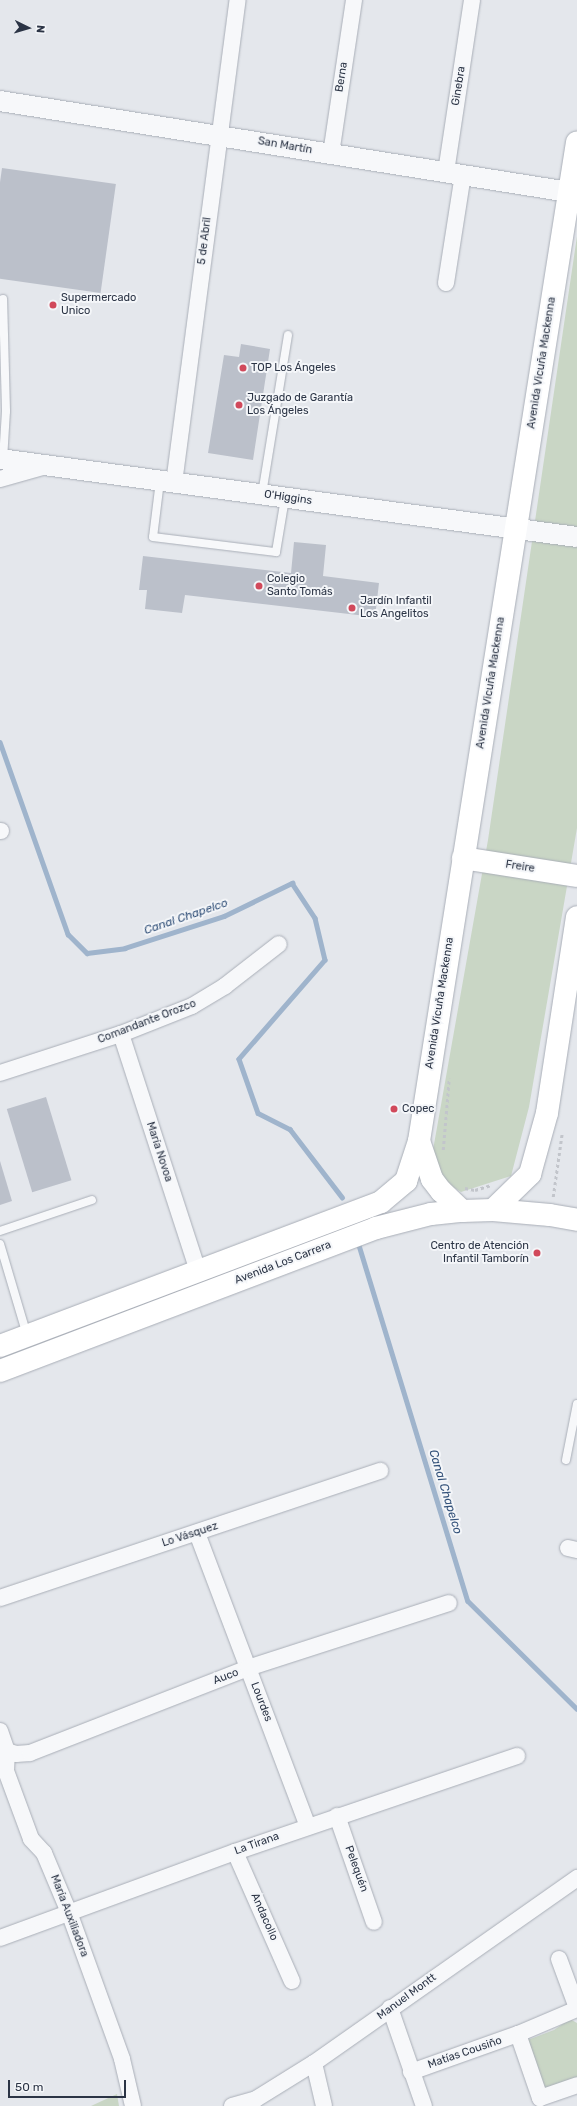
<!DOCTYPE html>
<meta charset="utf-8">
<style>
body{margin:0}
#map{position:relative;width:577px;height:2106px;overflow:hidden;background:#e4e7ec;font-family:Rubik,sans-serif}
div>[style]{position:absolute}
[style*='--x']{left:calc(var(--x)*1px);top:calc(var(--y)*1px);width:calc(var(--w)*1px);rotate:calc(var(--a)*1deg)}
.green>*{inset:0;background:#c9d6c5}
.stream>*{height:4.5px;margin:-2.25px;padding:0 2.25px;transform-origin:2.25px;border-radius:2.25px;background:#9fb4cc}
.building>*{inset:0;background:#bbc0ca;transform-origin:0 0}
.path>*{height:2.5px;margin-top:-1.25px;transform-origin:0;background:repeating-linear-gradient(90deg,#c2c5cb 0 3px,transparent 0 6px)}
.roads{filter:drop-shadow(0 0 1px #a9aeb7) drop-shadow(0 0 1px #a9aeb7)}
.service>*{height:8px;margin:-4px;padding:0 4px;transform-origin:4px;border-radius:4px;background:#f7f8fa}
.minor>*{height:16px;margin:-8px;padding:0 8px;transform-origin:8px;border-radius:8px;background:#f7f8fa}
.tertiary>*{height:20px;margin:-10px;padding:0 10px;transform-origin:10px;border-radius:10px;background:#f7f8fa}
.primary>*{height:22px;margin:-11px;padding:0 11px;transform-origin:11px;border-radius:11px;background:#fff}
.dots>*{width:11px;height:11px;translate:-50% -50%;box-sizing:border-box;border:2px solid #f4f6f9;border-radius:50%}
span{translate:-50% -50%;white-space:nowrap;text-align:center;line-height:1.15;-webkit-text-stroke:4px #f4f6f9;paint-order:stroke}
.street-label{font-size:11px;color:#2b3445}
.poi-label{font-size:11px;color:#2b3445}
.left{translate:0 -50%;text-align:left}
.right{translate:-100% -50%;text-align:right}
.water-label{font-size:12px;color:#34527a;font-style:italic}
.north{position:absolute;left:8px;top:8px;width:40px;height:40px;-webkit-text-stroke:3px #f4f6f9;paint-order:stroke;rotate:95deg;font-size:11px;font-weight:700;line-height:16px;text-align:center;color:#2b3445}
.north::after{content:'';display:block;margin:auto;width:14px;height:18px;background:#2b3445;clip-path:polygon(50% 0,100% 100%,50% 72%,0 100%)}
.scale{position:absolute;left:8px;top:2080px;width:118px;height:18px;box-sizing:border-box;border:2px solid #2b3445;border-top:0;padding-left:5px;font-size:12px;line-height:14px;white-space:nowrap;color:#2b3445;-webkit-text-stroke:3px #f4f6f9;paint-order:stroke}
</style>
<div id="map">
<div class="green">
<div style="clip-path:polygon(577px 236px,577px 828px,529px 1107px,511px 1176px,461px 1192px,436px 1176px,433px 1150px,488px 840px)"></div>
<div style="clip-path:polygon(570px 2019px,577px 2023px,577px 2080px,547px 2090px,538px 2086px,525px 2041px,554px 2030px)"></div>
<div style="clip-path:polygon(117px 2094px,119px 2106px,91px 2106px)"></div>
</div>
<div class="stream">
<div style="--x:0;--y:742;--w:204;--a:70.5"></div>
<div style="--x:68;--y:934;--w:27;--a:45"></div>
<div style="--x:87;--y:953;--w:38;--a:-7"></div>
<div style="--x:125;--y:948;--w:104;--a:-17.9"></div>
<div style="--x:224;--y:916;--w:76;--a:-25.9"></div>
<div style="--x:292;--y:883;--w:42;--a:56.7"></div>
<div style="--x:315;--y:918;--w:43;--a:76.6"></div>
<div style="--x:325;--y:960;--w:131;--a:131"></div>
<div style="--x:239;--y:1059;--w:57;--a:70.6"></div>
<div style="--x:258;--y:1113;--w:36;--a:27"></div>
<div style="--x:290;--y:1129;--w:86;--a:52.6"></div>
<div style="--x:358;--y:1242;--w:375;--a:73"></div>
<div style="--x:468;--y:1601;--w:153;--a:44.7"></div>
</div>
<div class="building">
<div style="left:2px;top:168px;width:115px;height:110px;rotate:8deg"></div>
<div style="clip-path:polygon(241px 344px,270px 349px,253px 460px,208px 453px,224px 355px,239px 357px)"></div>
<div style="clip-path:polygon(294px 542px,326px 545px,323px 576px,379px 583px,375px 617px,185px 595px,182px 613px,145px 609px,147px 590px,139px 590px,143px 556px,291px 573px)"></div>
<div style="left:46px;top:1097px;width:87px;height:41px;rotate:73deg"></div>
<div style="clip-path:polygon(0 1161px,12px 1201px,0 1205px)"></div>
</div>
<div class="path">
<div style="--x:443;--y:1150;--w:72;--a:-85.2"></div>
<div style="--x:465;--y:1188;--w:10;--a:11"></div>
<div style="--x:475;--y:1190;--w:17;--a:-17"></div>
<div style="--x:553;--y:1197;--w:65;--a:-82"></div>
</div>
<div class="roads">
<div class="service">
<div style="--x:3;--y:460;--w:49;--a:-86.5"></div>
<div style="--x:6;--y:411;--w:112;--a:-91.5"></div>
<div style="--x:160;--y:481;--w:56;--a:97.1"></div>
<div style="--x:153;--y:537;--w:124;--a:7"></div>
<div style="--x:276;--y:552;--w:55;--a:-80.5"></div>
<div style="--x:262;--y:494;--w:161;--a:-80.7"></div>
<div style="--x:0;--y:1231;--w:97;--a:-18.6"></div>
<div style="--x:0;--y:1244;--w:95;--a:73.5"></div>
<div style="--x:566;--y:1460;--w:57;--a:-78.9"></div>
</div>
<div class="minor">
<div style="--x:331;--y:154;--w:156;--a:-81.5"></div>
<div style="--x:446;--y:172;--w:174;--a:-81.4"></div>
<div style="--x:446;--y:283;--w:109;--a:-81.1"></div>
<div style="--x:0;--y:479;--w:45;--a:-15.6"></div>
<div style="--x:174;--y:483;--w:487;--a:-82.5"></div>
<div style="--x:0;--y:831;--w:1;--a:0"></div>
<div style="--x:121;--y:1034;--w:249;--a:72"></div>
<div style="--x:0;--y:1073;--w:127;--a:-17.9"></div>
<div style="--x:121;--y:1034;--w:76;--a:-21.5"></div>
<div style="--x:192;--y:1006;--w:39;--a:-31"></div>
<div style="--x:225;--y:986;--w:68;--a:-37.9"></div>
<div style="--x:197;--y:1533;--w:313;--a:69.3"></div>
<div style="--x:568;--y:1548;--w:9;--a:13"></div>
<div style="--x:0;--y:1598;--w:401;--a:-18.5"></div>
<div style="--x:0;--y:1731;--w:21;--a:71"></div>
<div style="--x:7;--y:1751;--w:20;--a:93"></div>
<div style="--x:6;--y:1771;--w:72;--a:69.8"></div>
<div style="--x:31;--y:1839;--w:19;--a:47"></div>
<div style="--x:44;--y:1853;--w:67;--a:67.2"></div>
<div style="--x:70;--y:1915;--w:153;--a:70.1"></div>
<div style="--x:122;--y:2059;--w:48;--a:76.8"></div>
<div style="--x:7;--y:1751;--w:9;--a:18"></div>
<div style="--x:16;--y:1754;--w:14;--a:-4"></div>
<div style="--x:30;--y:1753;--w:234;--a:-21.3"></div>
<div style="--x:248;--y:1668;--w:211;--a:-17.9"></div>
<div style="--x:337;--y:1816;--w:112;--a:70.8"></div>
<div style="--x:235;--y:1852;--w:141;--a:66.2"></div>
<div style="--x:0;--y:1938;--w:250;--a:-20.1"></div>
<div style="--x:235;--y:1852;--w:298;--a:-18.8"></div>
<div style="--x:559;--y:1959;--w:52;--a:69.8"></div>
<div style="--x:390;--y:2008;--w:104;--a:70.9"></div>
<div style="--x:518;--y:2034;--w:68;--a:71"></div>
<div style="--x:540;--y:2098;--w:39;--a:-19"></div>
<div style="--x:314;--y:2063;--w:44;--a:76.9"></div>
<div style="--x:411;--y:2072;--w:114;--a:-19.6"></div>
<div style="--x:518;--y:2034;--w:64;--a:-23"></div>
<div style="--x:232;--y:2106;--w:25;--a:-16"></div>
<div style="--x:256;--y:2099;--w:68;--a:-31.8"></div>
<div style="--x:314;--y:2063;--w:322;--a:-35.1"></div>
</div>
<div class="tertiary">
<div style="--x:0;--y:101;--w:576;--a:9.09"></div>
<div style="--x:0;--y:459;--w:582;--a:7.7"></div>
</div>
<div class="primary">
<div style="--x:463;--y:858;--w:115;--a:9"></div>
<div style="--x:493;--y:1210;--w:52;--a:-44.2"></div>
<div style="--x:530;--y:1174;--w:63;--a:-74.4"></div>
<div style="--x:547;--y:1113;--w:198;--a:-81.3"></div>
<div style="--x:462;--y:1211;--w:29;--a:-136"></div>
<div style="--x:441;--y:1191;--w:15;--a:-127"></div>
<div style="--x:432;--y:1179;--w:40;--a:-108.9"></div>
<div style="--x:419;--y:1141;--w:1011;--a:-81.01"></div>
<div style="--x:0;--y:1346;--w:407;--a:-20.7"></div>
<div style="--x:381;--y:1202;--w:33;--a:-40"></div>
<div style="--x:406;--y:1181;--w:42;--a:-72"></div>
<div style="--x:0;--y:1371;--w:402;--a:-20.8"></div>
<div style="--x:376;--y:1228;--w:57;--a:-14.3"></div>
<div style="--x:431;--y:1214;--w:31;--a:-6"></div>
<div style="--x:462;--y:1211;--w:31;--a:-2"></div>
<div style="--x:493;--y:1210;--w:57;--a:5"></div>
<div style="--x:550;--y:1215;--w:27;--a:10"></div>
</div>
</div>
<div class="dots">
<div style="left:53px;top:305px;background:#d1495b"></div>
<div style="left:243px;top:368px;background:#d1495b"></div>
<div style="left:239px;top:405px;background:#d1495b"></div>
<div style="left:259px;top:586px;background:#d1495b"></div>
<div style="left:352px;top:608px;background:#d1495b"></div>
<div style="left:394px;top:1109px;background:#d1495b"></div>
<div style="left:537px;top:1253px;background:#d1495b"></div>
</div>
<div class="street-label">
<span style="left:342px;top:77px;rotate:-81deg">Berna</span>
<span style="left:459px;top:86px;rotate:-81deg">Ginebra</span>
<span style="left:285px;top:146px;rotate:10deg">San Martín</span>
<span style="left:205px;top:241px;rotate:-83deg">5 de Abril</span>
<span style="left:542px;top:363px;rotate:-81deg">Avenida Vicuña Mackenna</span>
<span style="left:288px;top:498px;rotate:8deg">O'Higgins</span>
<span style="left:491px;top:683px;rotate:-81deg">Avenida Vicuña Mackenna</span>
<span style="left:520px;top:867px;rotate:9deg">Freire</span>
<span style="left:440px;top:1003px;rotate:-81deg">Avenida Vicuña Mackenna</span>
<span style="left:147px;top:1022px;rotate:-21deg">Comandante Orozco</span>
<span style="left:159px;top:1152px;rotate:72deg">María Novoa</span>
<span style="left:283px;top:1263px;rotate:-21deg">Avenida Los Carrera</span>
<span style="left:190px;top:1535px;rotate:-18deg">Lo Vásquez</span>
<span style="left:226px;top:1677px;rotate:-21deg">Auco</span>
<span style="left:261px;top:1702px;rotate:69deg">Lourdes</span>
<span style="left:257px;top:1844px;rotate:-20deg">La Tirana</span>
<span style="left:356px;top:1869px;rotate:70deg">Pelequén</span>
<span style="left:69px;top:1916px;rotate:69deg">María Auxiliadora</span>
<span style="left:264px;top:1917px;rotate:66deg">Andacollo</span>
<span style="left:407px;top:1997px;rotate:-36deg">Manuel Montt</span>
<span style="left:465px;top:2053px;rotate:-19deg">Matías Cousiño</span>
</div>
<div class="poi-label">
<span class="left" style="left:61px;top:305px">Supermercado<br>Unico</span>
<span class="left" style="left:251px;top:368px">TOP Los Ángeles</span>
<span class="left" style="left:247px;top:405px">Juzgado de Garantía<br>Los Ángeles</span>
<span class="left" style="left:267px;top:586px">Colegio<br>Santo Tomás</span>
<span class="left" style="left:360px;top:608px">Jardín Infantil<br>Los Angelitos</span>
<span class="left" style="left:402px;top:1109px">Copec</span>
<span class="right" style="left:529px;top:1253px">Centro de Atención<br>Infantil Tamborín</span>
</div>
<div class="water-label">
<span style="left:186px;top:917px;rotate:-19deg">Canal Chapelco</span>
<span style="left:445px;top:1492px;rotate:73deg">Canal Chapelco</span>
</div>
<div class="north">N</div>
<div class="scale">50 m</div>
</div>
